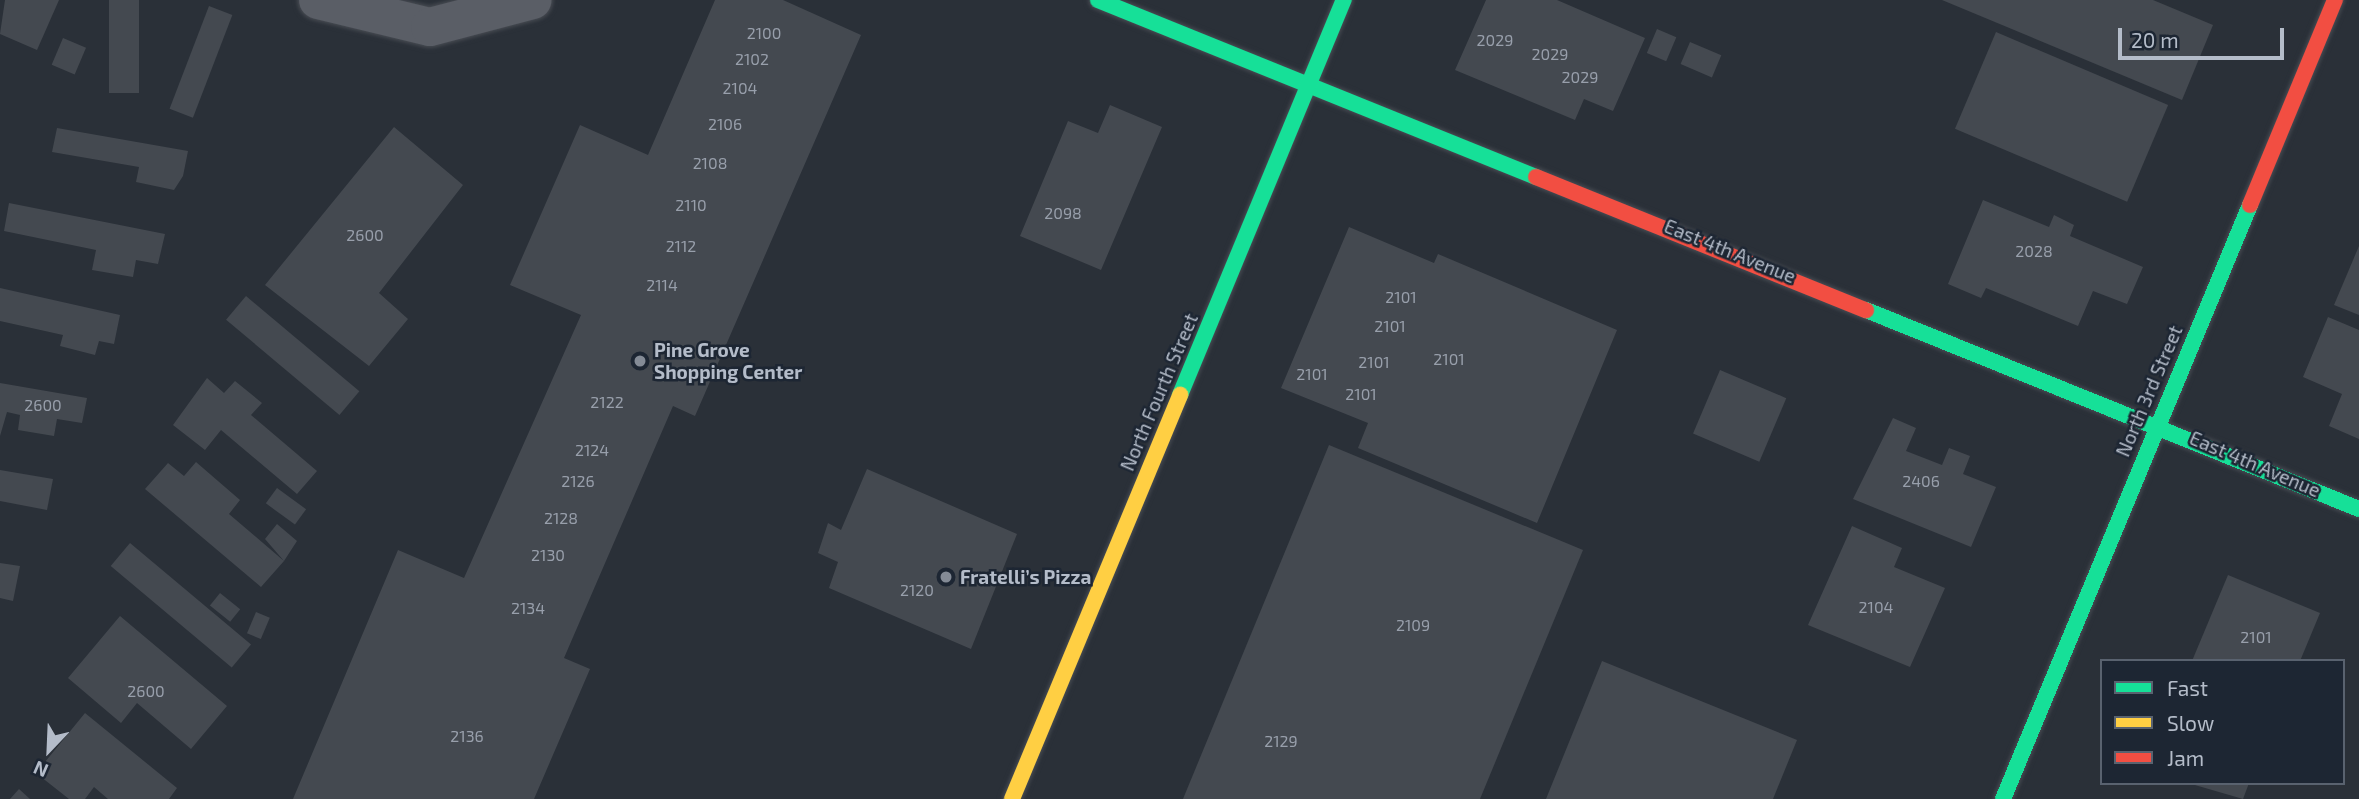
<!DOCTYPE html>
<meta charset="utf-8">
<style>
body{margin:0}
#map{position:relative;width:2359px;height:799px;overflow:hidden;background:#2a3038;font-family:"Exo 2",sans-serif}
div>[style]{position:absolute}
[style*='--x']{left:calc(var(--x)*1px);top:calc(var(--y)*1px);width:calc(var(--w)*1px);rotate:calc(var(--a)*1deg)}
.building>*{inset:0;background:#444950;transform-origin:0 0}
.roads{filter:drop-shadow(0 0 2px #484c53) drop-shadow(0 0 2px #484c53)}
.street>*{height:38px;margin:-19px;padding:0 19px;transform-origin:19px;border-radius:19px;background:#5a5e66}
.fast>*{height:16px;margin:-8px;padding:0 8px;transform-origin:8px;border-radius:8px;background:#16e098}
.slow>*{height:16px;margin:-8px;padding:0 8px;transform-origin:8px;border-radius:8px;background:#ffcf43}
.jam>*{height:16px;margin:-8px;padding:0 8px;transform-origin:8px;border-radius:8px;background:#f24e42}
.dots>*{width:19px;height:19px;translate:-50% -50%;box-sizing:border-box;border:4px solid #1d2633;border-radius:50%}
span{translate:-50% -50%;white-space:nowrap;text-align:center;line-height:1.15;-webkit-text-stroke:5px #1d2633;paint-order:stroke}
.number-label{font-size:16px;color:#989fab}
.number-label span{-webkit-text-stroke-width:0}
.street-label{font-size:19px;color:#b4bcc9}
.poi-label{font-size:19px;color:#b4bcc9;font-weight:700}
.left{translate:0 -50%;text-align:left}
.legend{position:absolute;left:2100px;top:659px;width:245px;height:126px;box-sizing:border-box;background:#1d2633;border:2px solid #59626f;margin:0;padding:9px 12px;list-style:none;font-size:21px;color:#b4bcc9}
.legend li{display:flex;align-items:center;gap:14px;height:35px}
.legend b{width:35px;border:2px solid #59626f}
.north{position:absolute;left:14px;top:715px;width:70px;height:70px;-webkit-text-stroke:5px #1d2633;paint-order:stroke;rotate:203deg;font-size:19px;font-weight:700;line-height:28px;text-align:center;color:#b4bcc9}
.north::after{content:'';display:block;margin:auto;width:24px;height:32px;background:#b4bcc9;clip-path:polygon(50% 0,100% 100%,50% 72%,0 100%)}
.scale{position:absolute;left:2118px;top:28px;width:166px;height:32px;box-sizing:border-box;border:4px solid #b4bcc9;border-top:0;padding-left:9px;font-size:21px;line-height:24px;white-space:nowrap;color:#b4bcc9;-webkit-text-stroke:5px #1d2633;paint-order:stroke}
</style>
<div id="map">
<div class="building">
<div style="clip-path:polygon(5px 0,59px 0,37px 50px,0 34px)"></div>
<div style="left:109px;top:0;width:30px;height:93px"></div>
<div style="clip-path:polygon(715px 0,783px 0,861px 35px,695px 416px,673px 406px,564px 658px,590px 669px,534px 799px,293px 799px,398px 550px,464px 578px,581px 315px,510px 285px,580px 125px,648px 155px)"></div>
<div style="clip-path:polygon(1486px 0,1557px 0,1645px 38px,1613px 111px,1584px 99px,1575px 120px,1455px 70px)"></div>
<div style="clip-path:polygon(1942px 0,2153px 0,2213px 25px,2182px 100px)"></div>
<div style="left:209px;top:6px;width:25px;height:110px;rotate:21deg"></div>
<div style="left:1657px;top:29px;width:21px;height:26px;rotate:23deg"></div>
<div style="left:1996px;top:32px;width:187px;height:105px;rotate:23deg"></div>
<div style="left:63px;top:38px;width:25px;height:29px;rotate:23deg"></div>
<div style="left:1690px;top:42px;width:34px;height:24px;rotate:23deg"></div>
<div style="clip-path:polygon(1110px 105px,1162px 127px,1101px 270px,1020px 236px,1068px 121px,1098px 133px)"></div>
<div style="clip-path:polygon(394px 127px,463px 185px,379px 293px,408px 319px,369px 366px,265px 285px)"></div>
<div style="clip-path:polygon(57px 128px,188px 151px,183px 176px,174px 190px,136px 182px,139px 167px,52px 152px)"></div>
<div style="clip-path:polygon(1983px 200px,2049px 227px,2054px 215px,2074px 225px,2070px 236px,2143px 267px,2127px 304px,2093px 291px,2078px 326px,1986px 288px,1981px 298px,1948px 284px)"></div>
<div style="clip-path:polygon(9px 203px,165px 234px,158px 264px,136px 260px,133px 277px,92px 270px,96px 250px,4px 231px)"></div>
<div style="clip-path:polygon(1349px 227px,1434px 263px,1438px 254px,1617px 330px,1537px 523px,1358px 448px,1368px 423px,1281px 388px)"></div>
<div style="clip-path:polygon(2359px 246px,2359px 315px,2334px 305px)"></div>
<div style="clip-path:polygon(0 288px,120px 315px,114px 344px,99px 341px,95px 355px,60px 346px,63px 335px,0 321px)"></div>
<div style="left:246px;top:296px;width:148px;height:31px;rotate:40deg"></div>
<div style="clip-path:polygon(2328px 317px,2359px 330px,2359px 439px,2329px 426px,2342px 394px,2303px 377px)"></div>
<div style="left:1720px;top:370px;width:72px;height:69px;rotate:23deg"></div>
<div style="clip-path:polygon(207px 378px,224px 393px,235px 381px,262px 403px,251px 415px,317px 471px,297px 494px,221px 430px,205px 450px,173px 425px)"></div>
<div style="clip-path:polygon(0 383px,87px 398px,82px 423px,57px 419px,54px 436px,18px 430px,20px 415px,7px 412px,0 436px)"></div>
<div style="clip-path:polygon(1893px 418px,1916px 428px,1906px 451px,1942px 465px,1949px 448px,1970px 456px,1963px 474px,1996px 487px,1971px 547px,1853px 499px)"></div>
<div style="clip-path:polygon(1329px 445px,1583px 550px,1480px 799px,1183px 799px)"></div>
<div style="clip-path:polygon(196px 462px,240px 500px,229px 514px,284px 561px,265px 539px,277px 524px,297px 541px,284px 561px,261px 587px,145px 489px,168px 463px,184px 476px)"></div>
<div style="clip-path:polygon(867px 469px,1017px 534px,971px 649px,829px 588px,838px 562px,818px 553px,828px 523px,841px 530px)"></div>
<div style="clip-path:polygon(0 470px,53px 479px,47px 510px,0 501px)"></div>
<div style="left:277px;top:488px;width:36px;height:19px;rotate:36deg"></div>
<div style="clip-path:polygon(1852px 526px,1902px 548px,1894px 567px,1945px 588px,1910px 667px,1808px 625px)"></div>
<div style="left:130px;top:543px;width:158px;height:30px;rotate:40deg"></div>
<div style="clip-path:polygon(0 563px,20px 566px,13px 601px,0 598px)"></div>
<div style="clip-path:polygon(2228px 575px,2320px 613px,2300px 661px,2192px 661px)"></div>
<div style="left:220px;top:593px;width:26px;height:16px;rotate:39deg"></div>
<div style="left:256px;top:612px;width:15px;height:23px;rotate:23deg"></div>
<div style="clip-path:polygon(120px 616px,227px 706px,191px 749px,137px 703px,121px 723px,68px 678px)"></div>
<div style="clip-path:polygon(1602px 661px,1797px 740px,1773px 799px,1546px 799px)"></div>
<div style="clip-path:polygon(85px 713px,177px 788px,169px 799px,108px 799px,94px 787px,85px 799px,69px 799px,36px 773px)"></div>
<div style="clip-path:polygon(2188px 783px,2249px 783px,2243px 799px)"></div>
<div style="clip-path:polygon(19px 789px,30px 799px,10px 799px)"></div>
</div>
<div class="roads">
<div class="street">
<div style="--x:318;--y:0;--w:115;--a:13.6"></div>
<div style="--x:430;--y:27;--w:106;--a:-14.7"></div>
</div>
<div class="fast">
<div style="--x:1098;--y:0;--w:472;--a:22"></div>
<div style="--x:1866;--y:310;--w:532;--a:21.98"></div>
<div style="--x:1180;--y:395;--w:428;--a:-67.5"></div>
<div style="--x:2003;--y:799;--w:643;--a:-67.42"></div>
</div>
<div class="slow">
<div style="--x:1012;--y:799;--w:438;--a:-67.4"></div>
</div>
<div class="jam">
<div style="--x:1536;--y:177;--w:356;--a:22"></div>
<div style="--x:2250;--y:205;--w:222;--a:-67.5"></div>
</div>
</div>
<div class="dots">
<div style="left:640px;top:361px;background:#848b96"></div>
<div style="left:946px;top:577px;background:#848b96"></div>
</div>
<div class="number-label">
<span style="left:764px;top:33px">2100</span>
<span style="left:1495px;top:40px">2029</span>
<span style="left:1550px;top:54px">2029</span>
<span style="left:752px;top:59px">2102</span>
<span style="left:1580px;top:77px">2029</span>
<span style="left:740px;top:88px">2104</span>
<span style="left:725px;top:124px">2106</span>
<span style="left:710px;top:163px">2108</span>
<span style="left:691px;top:205px">2110</span>
<span style="left:1063px;top:213px">2098</span>
<span style="left:365px;top:235px">2600</span>
<span style="left:681px;top:246px">2112</span>
<span style="left:2034px;top:251px">2028</span>
<span style="left:662px;top:285px">2114</span>
<span style="left:1401px;top:297px">2101</span>
<span style="left:1390px;top:326px">2101</span>
<span style="left:1449px;top:359px">2101</span>
<span style="left:1374px;top:362px">2101</span>
<span style="left:1312px;top:374px">2101</span>
<span style="left:1361px;top:394px">2101</span>
<span style="left:607px;top:402px">2122</span>
<span style="left:43px;top:405px">2600</span>
<span style="left:592px;top:450px">2124</span>
<span style="left:578px;top:481px">2126</span>
<span style="left:1921px;top:481px">2406</span>
<span style="left:561px;top:518px">2128</span>
<span style="left:548px;top:555px">2130</span>
<span style="left:917px;top:590px">2120</span>
<span style="left:1876px;top:607px">2104</span>
<span style="left:528px;top:608px">2134</span>
<span style="left:1413px;top:625px">2109</span>
<span style="left:2256px;top:637px">2101</span>
<span style="left:146px;top:691px">2600</span>
<span style="left:467px;top:736px">2136</span>
<span style="left:1281px;top:741px">2129</span>
</div>
<div class="street-label">
<span style="left:1730px;top:251px;rotate:22deg">East 4th Avenue</span>
<span style="left:2149px;top:391px;rotate:-67deg">North 3rd Street</span>
<span style="left:1159px;top:392px;rotate:-67deg">North Fourth Street</span>
<span style="left:2255px;top:464px;rotate:23deg">East 4th Avenue</span>
</div>
<div class="poi-label">
<span class="left" style="left:654px;top:361px">Pine Grove<br>Shopping Center</span>
<span class="left" style="left:960px;top:577px">Fratelli’s Pizza</span>
</div>
<ul class="legend">
<li><b style="height:9px;background:#16e098"></b>Fast</li>
<li><b style="height:9px;background:#ffcf43"></b>Slow</li>
<li><b style="height:9px;background:#f24e42"></b>Jam</li>
</ul>
<div class="north">N</div>
<div class="scale">20 m</div>
</div>
